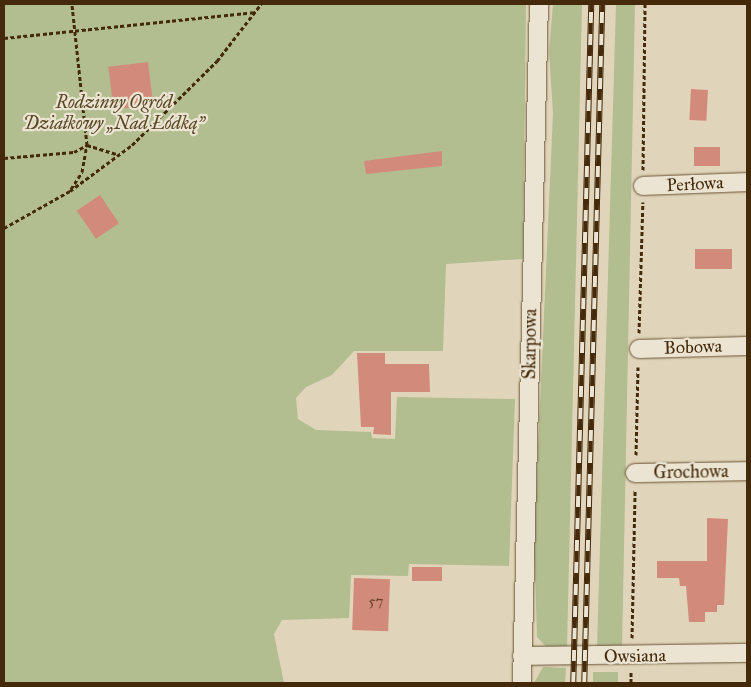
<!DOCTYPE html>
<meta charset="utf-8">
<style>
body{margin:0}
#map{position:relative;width:751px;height:687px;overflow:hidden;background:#e0d5ba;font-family:"IM FELL Great Primer",serif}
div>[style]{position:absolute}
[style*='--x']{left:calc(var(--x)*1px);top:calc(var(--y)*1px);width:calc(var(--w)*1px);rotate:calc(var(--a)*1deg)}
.green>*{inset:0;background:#b2bd90;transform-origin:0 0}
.building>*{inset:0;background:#d28b7b;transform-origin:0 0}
.path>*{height:3px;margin-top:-1.5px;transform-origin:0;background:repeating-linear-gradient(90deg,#44290a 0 4px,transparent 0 6.5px)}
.roads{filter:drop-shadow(0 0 1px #6b5436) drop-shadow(0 0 1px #6b5436)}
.street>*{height:18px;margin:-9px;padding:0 9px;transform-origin:9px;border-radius:9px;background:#ebe4d2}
.rail>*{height:5.5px;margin-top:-2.75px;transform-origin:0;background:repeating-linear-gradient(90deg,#ebe4d2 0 11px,#44290a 0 22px);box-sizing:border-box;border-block:1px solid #44290a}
span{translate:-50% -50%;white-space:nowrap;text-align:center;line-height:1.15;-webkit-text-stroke:4.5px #ebe4d2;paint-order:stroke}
.number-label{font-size:15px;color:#684226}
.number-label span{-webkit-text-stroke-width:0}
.park-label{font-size:18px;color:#5a4725;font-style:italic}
.street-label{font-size:18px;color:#44290a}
.frame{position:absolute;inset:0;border:5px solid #44290a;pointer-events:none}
</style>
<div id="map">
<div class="green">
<div style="clip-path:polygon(4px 4px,526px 4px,523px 259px,446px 264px,443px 351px,354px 351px,332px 375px,306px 387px,296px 398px,298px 419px,316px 430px,371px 432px,372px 438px,395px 439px,397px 397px,515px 399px,509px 566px,409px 564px,408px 576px,351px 575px,349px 618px,282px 620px,274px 634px,284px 683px,4px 683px)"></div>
<div style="clip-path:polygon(553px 4px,582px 4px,567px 649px,548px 649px,537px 637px,534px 540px,553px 113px,549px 51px)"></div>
<div style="clip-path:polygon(616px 4px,635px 4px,622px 648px,597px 648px)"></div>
<div style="clip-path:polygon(543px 667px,566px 668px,565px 683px,534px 683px)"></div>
<div style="left:618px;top:672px;width:11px;height:25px;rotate:90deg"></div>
</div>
<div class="building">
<div style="left:148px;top:62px;width:43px;height:40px;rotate:83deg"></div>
<div style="left:691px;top:89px;width:17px;height:31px;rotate:3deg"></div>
<div style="left:720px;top:147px;width:19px;height:26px;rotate:90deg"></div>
<div style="clip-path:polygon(442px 151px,442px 166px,366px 174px,364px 161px)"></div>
<div style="left:100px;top:195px;width:34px;height:28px;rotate:56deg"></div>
<div style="left:732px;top:249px;width:20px;height:37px;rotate:90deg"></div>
<div style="clip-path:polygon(357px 353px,385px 353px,385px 364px,429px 364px,430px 392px,391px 392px,391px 435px,373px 434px,374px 427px,361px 427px)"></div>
<div style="clip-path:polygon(707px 518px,728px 519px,724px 605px,717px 605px,717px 612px,705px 612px,705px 622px,689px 622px,686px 586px,680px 586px,679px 578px,657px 578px,657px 561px,707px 561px)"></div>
<div style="left:412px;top:567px;width:30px;height:14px"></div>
<div style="left:354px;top:578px;width:36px;height:52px;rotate:2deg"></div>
</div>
<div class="path">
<div style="--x:4;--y:38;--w:251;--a:-5.9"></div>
<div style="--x:4;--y:158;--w:70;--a:-4.9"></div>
<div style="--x:74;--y:152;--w:15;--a:-28"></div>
<div style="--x:87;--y:145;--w:34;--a:17"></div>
<div style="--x:643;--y:170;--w:166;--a:-89.3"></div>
<div style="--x:71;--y:189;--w:20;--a:-57"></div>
<div style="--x:82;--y:172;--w:27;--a:-80"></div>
<div style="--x:87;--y:145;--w:142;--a:-96.1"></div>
<div style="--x:4;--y:228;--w:76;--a:-29.3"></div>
<div style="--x:70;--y:191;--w:77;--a:-36.6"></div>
<div style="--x:132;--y:145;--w:120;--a:-44.7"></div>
<div style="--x:217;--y:61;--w:72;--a:-52.3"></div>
<div style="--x:639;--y:333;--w:131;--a:-88.3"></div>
<div style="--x:636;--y:455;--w:88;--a:-88.7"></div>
<div style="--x:632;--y:638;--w:149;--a:-88.8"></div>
<div style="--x:631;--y:683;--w:11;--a:-90"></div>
</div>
<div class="roads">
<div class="street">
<div style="--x:643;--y:186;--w:104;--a:-2.2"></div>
<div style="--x:639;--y:349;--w:108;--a:-1.6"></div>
<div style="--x:635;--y:473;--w:112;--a:-1"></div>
<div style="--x:522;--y:656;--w:225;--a:-0.8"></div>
<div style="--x:522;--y:683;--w:679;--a:-88.57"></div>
</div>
</div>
<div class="rail">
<div style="--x:573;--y:683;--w:679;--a:-88.48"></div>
<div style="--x:584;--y:683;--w:679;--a:-88.48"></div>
</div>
<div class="number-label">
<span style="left:376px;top:602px">57</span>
</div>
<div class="park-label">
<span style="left:114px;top:113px">Rodzinny Ogród<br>Działkowy „Nad Łódką”</span>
</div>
<div class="street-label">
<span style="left:695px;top:184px;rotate:-3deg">Perłowa</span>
<span style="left:530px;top:344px;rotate:-89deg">Skarpowa</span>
<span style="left:693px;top:347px;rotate:-2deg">Bobowa</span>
<span style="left:691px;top:472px;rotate:-1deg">Grochowa</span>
<span style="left:635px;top:656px;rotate:-1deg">Owsiana</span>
</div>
<div class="frame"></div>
</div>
